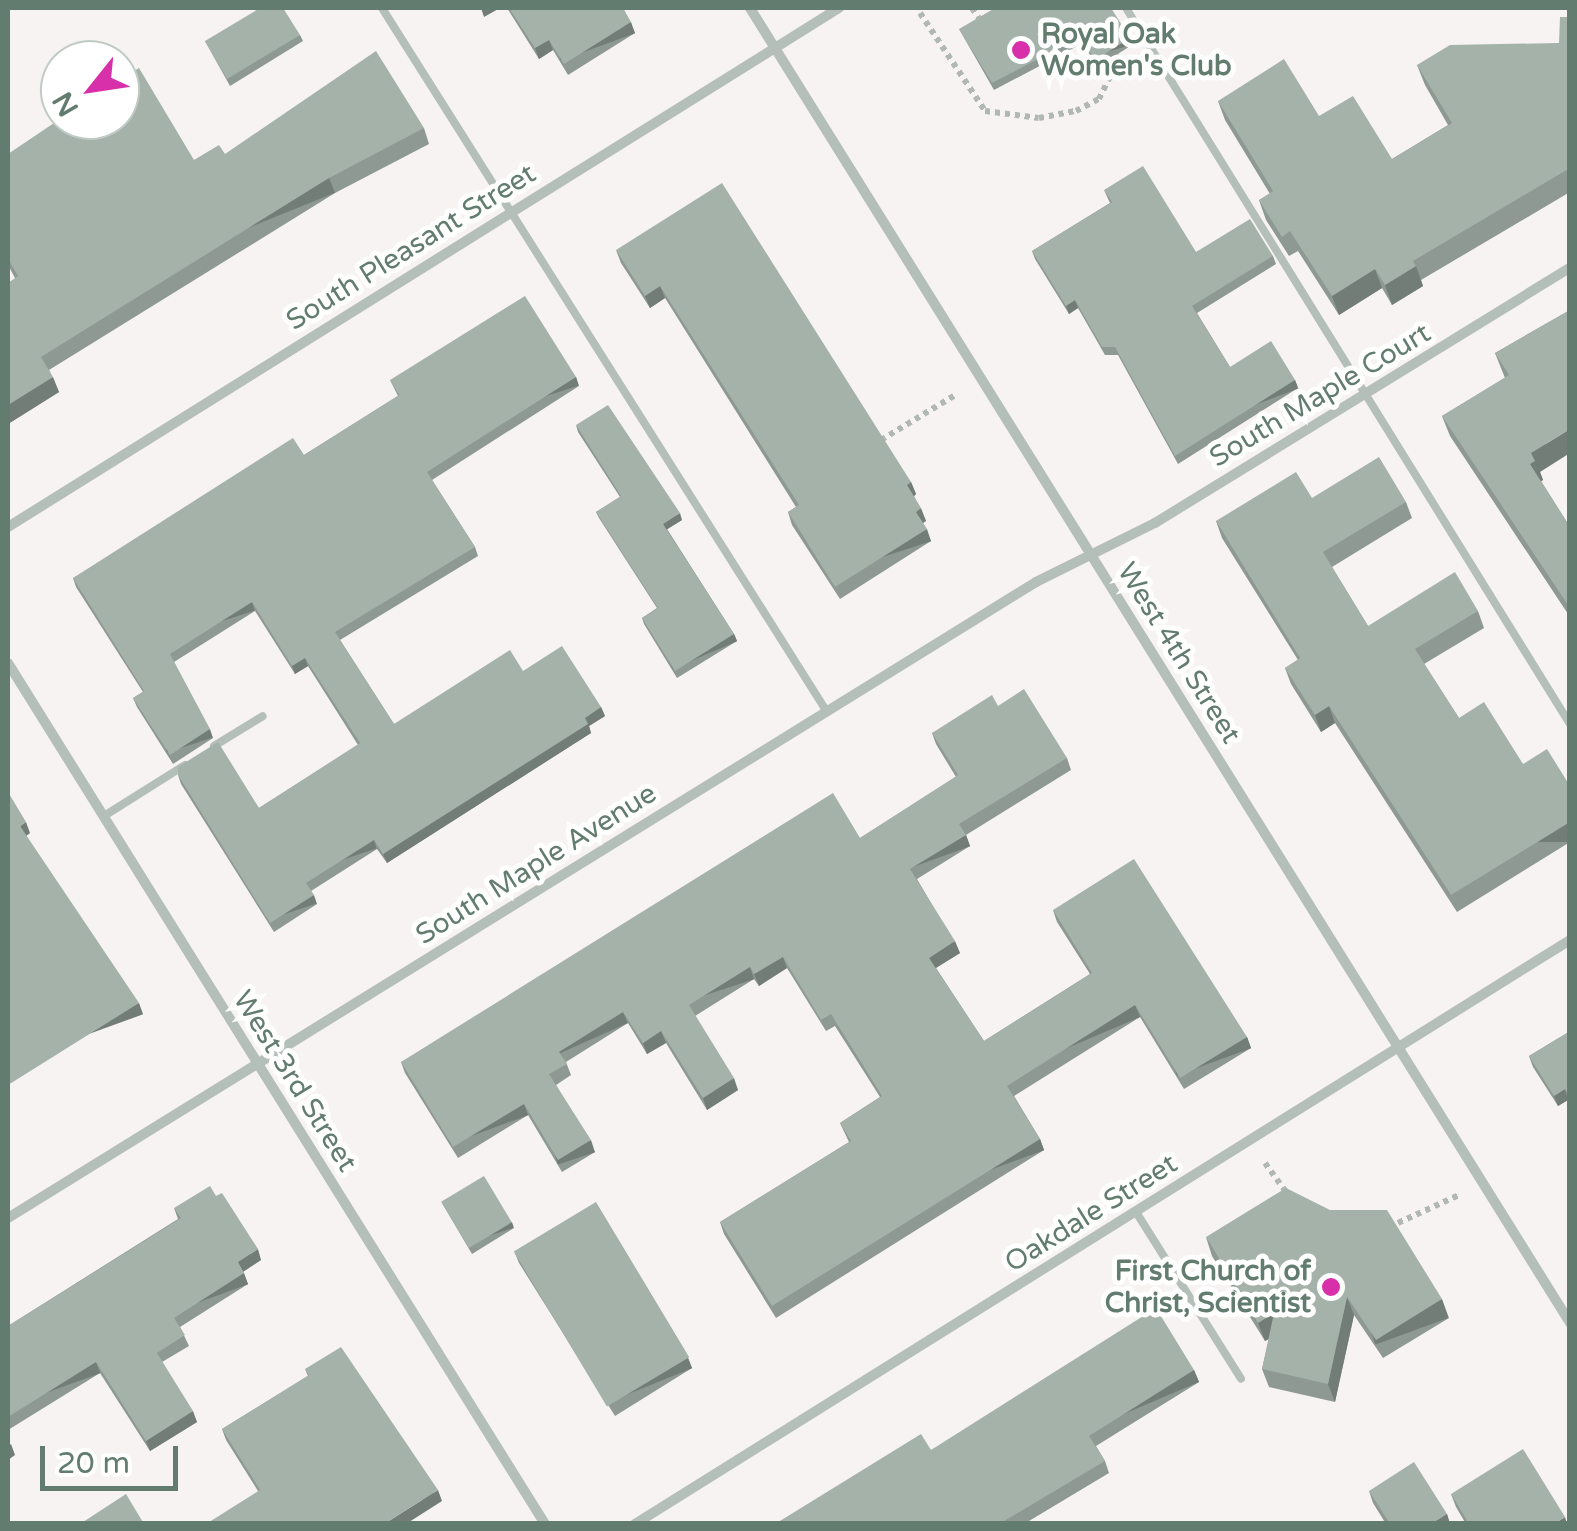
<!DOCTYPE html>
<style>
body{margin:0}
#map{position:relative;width:1577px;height:1531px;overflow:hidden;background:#f6f3f2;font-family:"Varela Round",sans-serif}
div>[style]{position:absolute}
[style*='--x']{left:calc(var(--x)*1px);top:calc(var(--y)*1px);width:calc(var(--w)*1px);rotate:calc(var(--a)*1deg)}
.path>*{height:6px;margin-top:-3px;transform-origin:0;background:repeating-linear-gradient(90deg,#b1b8b4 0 5px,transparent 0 10px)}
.lane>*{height:8px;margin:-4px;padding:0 4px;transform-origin:4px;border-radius:4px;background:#b5bfba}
.street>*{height:10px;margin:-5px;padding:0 5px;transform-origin:5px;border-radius:5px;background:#b5bfba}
.wall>*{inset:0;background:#8d9992}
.shaded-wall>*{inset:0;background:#737d77;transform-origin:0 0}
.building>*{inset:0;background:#a4b2aa;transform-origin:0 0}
.dots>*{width:28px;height:28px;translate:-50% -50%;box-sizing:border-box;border:5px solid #fff;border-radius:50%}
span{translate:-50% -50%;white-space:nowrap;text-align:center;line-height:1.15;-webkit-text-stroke:10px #fff;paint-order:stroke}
.poi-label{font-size:28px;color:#627c6f;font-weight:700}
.left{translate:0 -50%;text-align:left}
.right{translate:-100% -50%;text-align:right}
.street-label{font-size:28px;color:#627c6f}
.frame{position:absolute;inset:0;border:10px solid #627c6f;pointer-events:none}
.north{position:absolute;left:40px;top:40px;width:100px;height:100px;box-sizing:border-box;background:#fff;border:2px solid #c0cbc5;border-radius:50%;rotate:240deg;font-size:28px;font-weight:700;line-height:40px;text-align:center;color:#627c6f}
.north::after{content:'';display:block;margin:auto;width:35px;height:45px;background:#d830ab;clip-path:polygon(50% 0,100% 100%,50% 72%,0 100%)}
.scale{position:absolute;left:40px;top:1446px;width:138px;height:45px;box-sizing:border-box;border:5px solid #627c6f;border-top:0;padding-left:12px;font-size:30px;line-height:35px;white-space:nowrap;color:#627c6f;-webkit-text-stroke:8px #fff;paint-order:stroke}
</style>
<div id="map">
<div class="path">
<div style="--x:972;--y:8;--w:18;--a:56"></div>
<div style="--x:920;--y:13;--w:118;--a:56.4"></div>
<div style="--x:985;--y:111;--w:54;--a:7.4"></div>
<div style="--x:1039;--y:118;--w:38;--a:-11"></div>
<div style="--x:1076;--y:111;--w:26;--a:-28"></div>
<div style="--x:1099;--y:99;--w:25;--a:-64"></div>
<div style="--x:1110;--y:76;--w:22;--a:-30"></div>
<div style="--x:1116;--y:55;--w:14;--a:56"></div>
<div style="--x:881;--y:440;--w:89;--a:-31.2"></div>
<div style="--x:1265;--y:1163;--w:37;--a:54"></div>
<div style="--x:1389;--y:1227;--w:77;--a:-24.6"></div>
</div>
<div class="lane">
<div style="--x:382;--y:8;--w:833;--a:57.7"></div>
<div style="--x:1126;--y:8;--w:842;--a:58.2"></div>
<div style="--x:214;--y:746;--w:57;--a:-31.5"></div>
<div style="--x:104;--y:816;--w:96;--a:-32.2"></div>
<div style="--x:1136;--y:1212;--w:197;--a:57.8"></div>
</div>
<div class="street">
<div style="--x:750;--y:8;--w:1550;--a:58.05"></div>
<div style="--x:8;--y:527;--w:980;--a:-31.99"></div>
<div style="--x:8;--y:663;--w:1015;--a:58.05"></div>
<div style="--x:8;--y:1218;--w:1209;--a:-31.74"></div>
<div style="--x:1036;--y:582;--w:133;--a:-26.4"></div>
<div style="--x:1155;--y:523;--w:487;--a:-31.6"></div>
<div style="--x:635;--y:1524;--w:1102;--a:-31.99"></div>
</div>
<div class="wall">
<div style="clip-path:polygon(507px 8px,623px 8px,635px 33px,568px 75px,553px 50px,539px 59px)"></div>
<div style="clip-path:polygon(1570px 17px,1570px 192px,1421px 280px,1423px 286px,1392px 305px,1382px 288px,1339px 315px,1298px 251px,1289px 256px,1266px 220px,1259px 200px,1270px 194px,1225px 120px,1218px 101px,1319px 116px,1392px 159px,1448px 125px,1425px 85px,1417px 65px,1559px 43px)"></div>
<div style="clip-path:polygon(959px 29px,1130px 38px,1132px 45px,1097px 67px,1083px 43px,994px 90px)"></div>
<div style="clip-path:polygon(300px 35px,303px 41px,230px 86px,205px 41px)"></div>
<div style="clip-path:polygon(424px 128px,429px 144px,335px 193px,49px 370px,59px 392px,8px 424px,15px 278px,8px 265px,8px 154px,194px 160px,225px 154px)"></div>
<div style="clip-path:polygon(1104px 190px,1196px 252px,1273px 256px,1276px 264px,1197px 313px,1230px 367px,1295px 380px,1298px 388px,1178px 464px,1118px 355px,1105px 355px,1078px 308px,1069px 314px,1035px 259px,1032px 251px,1110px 203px)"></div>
<div style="clip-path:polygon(616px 250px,911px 482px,916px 494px,914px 496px,926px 521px,923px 523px,931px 541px,840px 599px,792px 525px,788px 512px,796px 507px,665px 298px,650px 308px,621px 263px)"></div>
<div style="clip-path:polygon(1570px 310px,1540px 472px,1543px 480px,1541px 481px,1570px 527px,1570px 617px,1450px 436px,1442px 416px,1505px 378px,1495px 353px)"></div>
<div style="clip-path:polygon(576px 377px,579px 386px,432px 480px,475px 547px,478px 556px,340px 640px,394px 724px,523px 671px,601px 707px,605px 716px,589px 726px,591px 733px,387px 863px,377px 849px,311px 891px,317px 904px,274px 932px,181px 784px,178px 775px,259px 808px,358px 745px,308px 666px,295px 674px,255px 611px,174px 662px,213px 738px,173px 764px,137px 707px,133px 698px,143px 692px,76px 587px,73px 578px,304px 455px,398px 396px,390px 380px)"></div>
<div style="clip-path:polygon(576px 425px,682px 520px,667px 529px,734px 634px,737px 641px,677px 678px,644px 624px,642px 618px,657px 608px,599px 518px,596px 512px,620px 497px,578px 432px)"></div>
<div style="clip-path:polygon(1312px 498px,1406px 502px,1412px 518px,1332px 567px,1368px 626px,1478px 611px,1484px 628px,1424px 664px,1459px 718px,1523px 764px,1570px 786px,1570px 842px,1457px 912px,1335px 723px,1321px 732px,1291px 684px,1285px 668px,1298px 660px,1222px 538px,1216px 521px)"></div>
<div style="clip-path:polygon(998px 706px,1067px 758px,1071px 770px,966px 835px,970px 846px,917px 879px,960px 953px,936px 968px,984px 1041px,1090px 974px,1057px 922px,1053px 910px,1247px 1037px,1251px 1048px,1184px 1089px,1140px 1017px,1014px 1096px,1040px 1139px,1044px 1150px,776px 1318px,724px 1234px,720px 1222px,849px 1142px,840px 1123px,880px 1097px,835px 1026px,826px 1031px,787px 968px,759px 986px,754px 979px,695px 1016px,738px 1090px,707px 1110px,666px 1043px,647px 1054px,628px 1023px,566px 1062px,571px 1075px,556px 1085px,595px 1152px,562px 1172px,528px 1115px,458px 1158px,405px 1073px,401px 1062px,860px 838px,956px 777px,936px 744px,932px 733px)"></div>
<div style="clip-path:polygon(1570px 1026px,1570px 1102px,1568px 1100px,1558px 1106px,1533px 1067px,1529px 1056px,1567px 1033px)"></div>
<div style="clip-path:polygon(442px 1203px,514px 1228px,472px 1254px)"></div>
<div style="clip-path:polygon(174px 1208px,261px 1260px,243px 1272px,248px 1284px,180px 1327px,189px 1346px,162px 1362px,197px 1422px,150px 1451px,100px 1373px,8px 1430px,8px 1326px,178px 1219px)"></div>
<div style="clip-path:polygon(1206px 1237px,1449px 1318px,1383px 1358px,1354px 1315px,1335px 1402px,1269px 1387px,1262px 1369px,1269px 1339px,1265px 1341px,1212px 1256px)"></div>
<div style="clip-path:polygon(515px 1253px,688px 1358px,692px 1368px,615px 1416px,519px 1263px)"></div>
<div style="clip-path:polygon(305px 1369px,442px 1501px,258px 1491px,226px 1440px,222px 1429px,308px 1376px)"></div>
<div style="clip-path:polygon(1194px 1370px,1199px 1382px,1096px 1446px,1105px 1461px,1109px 1473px,1024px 1524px,775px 1524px,931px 1450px)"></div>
<div style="clip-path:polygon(1369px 1491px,1447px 1514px,1450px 1524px,1386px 1524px,1373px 1503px)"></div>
<div style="clip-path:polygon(1451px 1494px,1567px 1524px,1466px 1524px,1456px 1507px)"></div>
</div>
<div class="shaded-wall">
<div style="clip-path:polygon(481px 8px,500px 8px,484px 17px)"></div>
<div style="left:631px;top:22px;width:12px;height:79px;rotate:70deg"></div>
<div style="left:1130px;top:38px;width:7px;height:41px;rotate:74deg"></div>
<div style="clip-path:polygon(549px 40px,553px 50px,539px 59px,535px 48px)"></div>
<div style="left:329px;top:178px;width:16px;height:339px;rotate:68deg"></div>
<div style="clip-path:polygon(1416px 266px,1423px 286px,1392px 305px,1385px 285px)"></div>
<div style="clip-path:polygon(1375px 269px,1382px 288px,1339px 315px,1332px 296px)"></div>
<div style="clip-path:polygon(660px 286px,665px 298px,650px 308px,645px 296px)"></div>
<div style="clip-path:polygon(1075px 300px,1078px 308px,1069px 314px,1066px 306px)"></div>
<div style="clip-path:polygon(53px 377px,59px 392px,8px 424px,8px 405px)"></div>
<div style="left:576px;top:377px;width:9px;height:177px;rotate:72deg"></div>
<div style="left:1295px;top:380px;width:9px;height:142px;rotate:69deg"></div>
<div style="clip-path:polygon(1570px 429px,1570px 453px,1540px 472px,1543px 480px,1537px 484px,1530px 464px,1531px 453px)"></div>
<div style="clip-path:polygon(911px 482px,916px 494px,912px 498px,907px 485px)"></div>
<div style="clip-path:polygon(921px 508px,926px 521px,921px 524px,916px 512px)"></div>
<div style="clip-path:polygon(680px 513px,682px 520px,666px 530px,663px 524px)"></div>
<div style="left:927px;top:529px;width:13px;height:109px;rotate:72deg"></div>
<div style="left:252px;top:602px;width:9px;height:97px;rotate:72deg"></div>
<div style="left:734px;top:634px;width:8px;height:70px;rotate:67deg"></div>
<div style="clip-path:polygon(305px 658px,308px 666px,295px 674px,292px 666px)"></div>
<div style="clip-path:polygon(1329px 706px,1335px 723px,1321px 732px,1315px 715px)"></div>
<div style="clip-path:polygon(601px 707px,605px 716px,589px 726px,591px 733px,387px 863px,383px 854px)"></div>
<div style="left:210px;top:729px;width:9px;height:48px;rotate:72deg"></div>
<div style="clip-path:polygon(26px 822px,30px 833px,25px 837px,20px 826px)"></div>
<div style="left:1570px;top:822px;width:20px;height:140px;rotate:90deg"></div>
<div style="left:966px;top:835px;width:12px;height:66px;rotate:70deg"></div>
<div style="left:374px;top:840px;width:9px;height:80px;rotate:72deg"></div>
<div style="left:314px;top:895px;width:9px;height:52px;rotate:72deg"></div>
<div style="clip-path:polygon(955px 941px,960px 953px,934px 969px,929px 958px)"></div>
<div style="clip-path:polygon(783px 957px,787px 968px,759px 986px,754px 974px)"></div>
<div style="left:750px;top:967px;width:13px;height:72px;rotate:72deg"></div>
<div style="left:139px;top:1003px;width:12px;height:155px;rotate:70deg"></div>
<div style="left:1135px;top:1005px;width:13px;height:151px;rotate:67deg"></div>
<div style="left:623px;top:1012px;width:12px;height:75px;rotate:66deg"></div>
<div style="clip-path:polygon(661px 1031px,666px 1043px,647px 1054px,643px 1043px)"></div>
<div style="left:1247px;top:1037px;width:12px;height:79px;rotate:70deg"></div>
<div style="clip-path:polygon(734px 1078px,738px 1090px,707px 1110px,703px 1098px)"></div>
<div style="clip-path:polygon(1565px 1089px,1568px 1100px,1558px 1106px,1554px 1096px)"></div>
<div style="left:524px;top:1104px;width:12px;height:83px;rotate:70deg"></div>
<div style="left:1040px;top:1139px;width:12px;height:316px;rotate:70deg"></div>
<div style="left:591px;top:1140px;width:13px;height:39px;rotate:72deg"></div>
<div style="left:512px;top:1222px;width:6px;height:49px;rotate:72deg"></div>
<div style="clip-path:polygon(258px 1249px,261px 1260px,241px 1273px,238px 1262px)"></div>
<div style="left:244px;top:1273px;width:12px;height:83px;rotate:70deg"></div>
<div style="clip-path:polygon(1347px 1297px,1354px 1315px,1335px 1402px,1328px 1384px)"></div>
<div style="left:1442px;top:1299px;width:20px;height:78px;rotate:70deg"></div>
<div style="clip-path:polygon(1274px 1313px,1281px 1332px,1265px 1341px,1258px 1323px)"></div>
<div style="left:688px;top:1358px;width:11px;height:91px;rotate:68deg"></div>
<div style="left:96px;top:1362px;width:12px;height:104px;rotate:70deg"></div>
<div style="left:1194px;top:1370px;width:13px;height:124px;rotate:67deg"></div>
<div style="clip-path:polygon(193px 1411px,197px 1422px,150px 1451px,146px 1441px)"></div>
<div style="clip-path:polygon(11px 1444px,15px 1455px,8px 1460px,8px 1447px)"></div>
<div style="clip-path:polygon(438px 1490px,442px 1501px,406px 1524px,384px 1524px)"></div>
<div style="clip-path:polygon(1447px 1514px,1450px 1524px,1431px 1524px)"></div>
<div style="clip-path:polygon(1565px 1517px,1567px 1524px,1554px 1524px)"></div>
</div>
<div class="building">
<div style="clip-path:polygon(260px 8px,283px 8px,300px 35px,227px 79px,205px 41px)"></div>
<div style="clip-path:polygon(509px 8px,623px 8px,631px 22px,564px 64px,549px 40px,535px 48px)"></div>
<div style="clip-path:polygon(995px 8px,1111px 8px,1130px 38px,1095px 60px,1080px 37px,992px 83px,959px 29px)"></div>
<div style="clip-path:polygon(1560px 17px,1570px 17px,1570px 168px,1413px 261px,1416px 266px,1385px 285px,1375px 269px,1332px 296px,1290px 231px,1282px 237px,1259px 200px,1273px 191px,1218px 101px,1284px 59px,1319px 116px,1353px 96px,1392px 159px,1452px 123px,1417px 65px,1450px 45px,1559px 43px)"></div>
<div style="clip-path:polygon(376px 51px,424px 128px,329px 178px,41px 357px,53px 377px,8px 405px,8px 283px,18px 276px,8px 259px,8px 154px,60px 119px,120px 120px,120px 80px,139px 68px,194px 160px,219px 145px,225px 154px)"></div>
<div style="clip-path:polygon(1143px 166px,1196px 252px,1250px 219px,1273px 256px,1192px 306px,1230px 367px,1271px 341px,1295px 380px,1175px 456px,1115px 347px,1102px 347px,1075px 300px,1066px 306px,1032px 251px,1112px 202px,1104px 190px)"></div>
<div style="clip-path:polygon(722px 183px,911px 482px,907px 485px,921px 508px,916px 512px,927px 529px,835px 587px,788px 512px,799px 505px,660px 286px,645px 296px,616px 250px)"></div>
<div style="clip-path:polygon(525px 296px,576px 377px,427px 472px,475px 547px,335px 632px,394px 724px,510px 650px,523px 671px,562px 646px,601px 707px,585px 718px,588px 724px,383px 854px,374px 840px,306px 883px,314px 895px,270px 923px,178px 775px,178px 767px,218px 742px,259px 808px,360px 743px,305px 658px,292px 666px,252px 602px,170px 654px,210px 729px,170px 755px,133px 698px,144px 691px,73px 578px,293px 438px,304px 455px,399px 395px,390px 380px)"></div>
<div style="clip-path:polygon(1570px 310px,1570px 429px,1531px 453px,1535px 461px,1530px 464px,1570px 527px,1570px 608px,1442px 416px,1509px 375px,1495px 353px)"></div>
<div style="clip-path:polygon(608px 405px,680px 513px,663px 524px,734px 634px,675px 671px,642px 618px,658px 608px,596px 512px,621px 496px,576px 425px)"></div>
<div style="clip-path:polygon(1379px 457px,1406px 502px,1323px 552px,1368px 626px,1455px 572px,1478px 611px,1415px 649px,1459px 718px,1484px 702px,1523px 764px,1547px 749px,1570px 786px,1570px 822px,1451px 895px,1329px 706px,1315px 715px,1285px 668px,1300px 658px,1216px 521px,1296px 472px,1312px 498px)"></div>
<div style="clip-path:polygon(1024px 689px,1067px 758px,959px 824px,966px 835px,910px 869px,955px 941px,929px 958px,984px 1041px,1092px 973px,1053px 910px,1134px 859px,1247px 1037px,1180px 1078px,1135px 1005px,1007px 1086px,1040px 1139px,772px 1306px,720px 1222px,851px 1141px,840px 1123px,882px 1096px,831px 1014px,821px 1020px,783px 957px,754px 974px,750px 967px,689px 1005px,734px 1078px,703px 1098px,661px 1031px,643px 1043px,623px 1012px,559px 1052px,567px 1064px,549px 1074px,591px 1140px,558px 1160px,524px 1104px,453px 1147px,401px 1062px,833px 793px,860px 838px,958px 775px,932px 733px,992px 695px,998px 706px)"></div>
<div style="clip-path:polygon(8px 792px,26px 822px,20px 826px,139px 1003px,8px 1085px)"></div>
<div style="clip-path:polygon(1570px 1026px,1570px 1098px,1565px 1089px,1554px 1096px,1529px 1056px,1567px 1033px)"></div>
<div style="left:484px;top:1176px;width:54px;height:50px;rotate:59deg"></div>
<div style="clip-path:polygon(210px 1186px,216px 1196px,222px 1193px,258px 1249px,238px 1262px,244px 1273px,174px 1318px,185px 1335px,157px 1353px,193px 1411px,146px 1441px,96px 1362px,8px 1417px,8px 1326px,181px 1218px,174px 1208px)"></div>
<div style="clip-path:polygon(1286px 1188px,1330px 1210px,1387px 1210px,1442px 1299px,1376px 1340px,1347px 1297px,1328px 1384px,1262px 1369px,1274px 1313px,1258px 1323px,1206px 1237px)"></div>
<div style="left:596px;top:1202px;width:181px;height:96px;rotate:59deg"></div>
<div style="clip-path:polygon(1156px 1308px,1194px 1370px,1089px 1436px,1105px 1461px,999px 1524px,775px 1524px,921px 1434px,931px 1450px)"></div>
<div style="clip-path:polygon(341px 1347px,438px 1490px,384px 1524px,206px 1524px,260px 1490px,222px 1429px,309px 1375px,305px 1369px)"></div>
<div style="clip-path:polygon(1523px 1449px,1565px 1517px,1554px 1524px,1469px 1524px,1451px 1494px)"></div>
<div style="clip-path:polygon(1414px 1462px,1447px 1514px,1431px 1524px,1390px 1524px,1369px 1491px)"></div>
<div style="clip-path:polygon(126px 1494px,144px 1524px,80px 1524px)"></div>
</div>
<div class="dots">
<div style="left:1021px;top:50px;background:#d830ab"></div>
<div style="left:1331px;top:1287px;background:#d830ab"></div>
</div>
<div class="poi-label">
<span class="left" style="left:1041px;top:50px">Royal Oak<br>Women's Club</span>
<span class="right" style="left:1311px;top:1287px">First Church of<br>Christ, Scientist</span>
</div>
<div class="street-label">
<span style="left:411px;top:247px;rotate:-32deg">South Pleasant Street</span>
<span style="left:1320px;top:395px;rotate:-31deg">South Maple Court</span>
<span style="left:1179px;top:653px;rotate:58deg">West 4th Street</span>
<span style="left:536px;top:864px;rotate:-32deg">South Maple Avenue</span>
<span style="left:295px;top:1081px;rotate:58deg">West 3rd Street</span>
<span style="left:1091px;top:1213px;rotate:-32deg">Oakdale Street</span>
</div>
<div class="frame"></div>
<div class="north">N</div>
<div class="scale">20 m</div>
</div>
